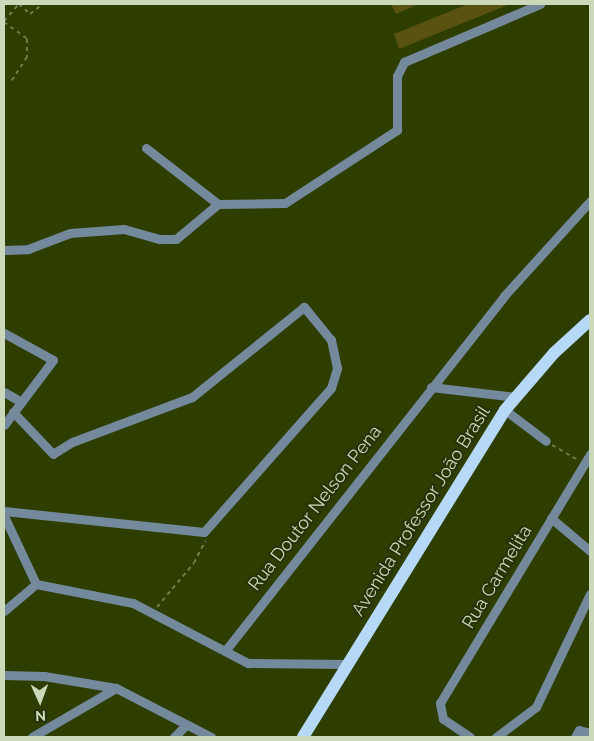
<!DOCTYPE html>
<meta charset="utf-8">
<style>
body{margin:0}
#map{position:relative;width:594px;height:741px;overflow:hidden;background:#2e3e01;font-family:Raleway,sans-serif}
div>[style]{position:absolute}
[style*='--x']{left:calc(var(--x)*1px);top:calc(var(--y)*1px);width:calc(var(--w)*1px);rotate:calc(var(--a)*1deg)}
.building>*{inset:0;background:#585310}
.path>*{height:2px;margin-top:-1px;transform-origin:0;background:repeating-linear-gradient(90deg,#6f7d4d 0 4px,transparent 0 8px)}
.minor>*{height:9px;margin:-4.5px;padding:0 4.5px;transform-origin:4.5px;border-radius:4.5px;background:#74899c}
.major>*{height:12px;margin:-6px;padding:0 6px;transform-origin:6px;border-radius:6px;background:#b6d9f8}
span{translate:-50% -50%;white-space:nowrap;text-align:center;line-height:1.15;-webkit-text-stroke:4px #263307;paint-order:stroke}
.street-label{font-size:18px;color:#ccd8ba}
.frame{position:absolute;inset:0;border:5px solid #ccd8ba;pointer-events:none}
.north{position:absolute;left:15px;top:676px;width:50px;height:50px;-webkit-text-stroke:4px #263307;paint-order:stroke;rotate:178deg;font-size:14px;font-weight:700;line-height:20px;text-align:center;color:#ccd8ba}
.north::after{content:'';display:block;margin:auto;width:18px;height:22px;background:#ccd8ba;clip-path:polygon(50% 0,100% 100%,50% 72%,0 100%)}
</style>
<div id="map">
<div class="building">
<div style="clip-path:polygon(391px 4px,419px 4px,396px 14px)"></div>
<div style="clip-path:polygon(468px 4px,510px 4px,399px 49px,394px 34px)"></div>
</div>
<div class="path">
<div style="--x:4;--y:21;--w:23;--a:-49"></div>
<div style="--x:19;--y:4;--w:15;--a:42"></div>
<div style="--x:30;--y:14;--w:16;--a:-38"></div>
<div style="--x:4;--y:22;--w:29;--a:36"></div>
<div style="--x:27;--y:39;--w:18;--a:90"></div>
<div style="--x:27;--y:57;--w:30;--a:123"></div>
<div style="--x:552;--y:445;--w:28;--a:30"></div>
<div style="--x:157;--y:607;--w:57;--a:-49.9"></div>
<div style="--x:194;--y:563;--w:25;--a:-63"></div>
</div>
<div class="minor">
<div style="--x:146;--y:148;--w:91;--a:37.9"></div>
<div style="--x:4;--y:250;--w:24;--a:-2"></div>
<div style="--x:28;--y:249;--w:45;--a:-20.9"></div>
<div style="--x:70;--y:233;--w:54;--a:-4.2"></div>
<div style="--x:124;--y:229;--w:37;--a:16"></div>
<div style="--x:160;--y:239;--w:16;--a:0"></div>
<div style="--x:176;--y:239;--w:55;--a:-39.8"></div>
<div style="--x:218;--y:204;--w:67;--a:-0.9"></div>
<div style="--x:285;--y:203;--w:134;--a:-33.1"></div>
<div style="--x:397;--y:130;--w:54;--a:-90"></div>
<div style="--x:397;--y:76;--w:16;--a:-63"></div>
<div style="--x:404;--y:62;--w:148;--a:-23.1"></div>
<div style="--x:4;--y:333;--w:56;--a:28.9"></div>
<div style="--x:53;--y:360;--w:81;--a:127"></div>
<div style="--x:431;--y:387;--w:86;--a:6.7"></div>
<div style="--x:4;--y:392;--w:20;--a:30"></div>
<div style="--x:505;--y:410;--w:51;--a:37.1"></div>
<div style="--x:4;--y:511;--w:201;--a:6"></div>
<div style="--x:204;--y:532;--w:192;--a:-48.6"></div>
<div style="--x:331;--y:388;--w:21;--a:-73"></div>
<div style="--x:337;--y:368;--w:29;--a:-102"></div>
<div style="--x:331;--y:340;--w:43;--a:-129.3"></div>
<div style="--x:304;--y:307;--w:144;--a:141.2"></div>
<div style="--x:192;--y:397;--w:128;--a:159.4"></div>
<div style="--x:72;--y:442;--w:22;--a:148"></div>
<div style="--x:53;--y:454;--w:58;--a:-133.6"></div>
<div style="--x:4;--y:516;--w:75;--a:64.8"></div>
<div style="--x:551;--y:518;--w:51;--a:40.2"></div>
<div style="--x:36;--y:584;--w:99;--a:11.1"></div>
<div style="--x:133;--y:603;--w:130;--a:27.6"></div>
<div style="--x:248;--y:663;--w:97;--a:0.6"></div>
<div style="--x:4;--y:611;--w:42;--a:-40.2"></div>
<div style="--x:225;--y:651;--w:452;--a:-51.8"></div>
<div style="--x:504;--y:296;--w:128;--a:-47.8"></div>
<div style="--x:4;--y:675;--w:40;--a:1.4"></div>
<div style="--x:44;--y:676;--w:73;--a:9.5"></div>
<div style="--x:116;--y:688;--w:107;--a:27.3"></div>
<div style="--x:32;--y:737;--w:97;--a:-30.3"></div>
<div style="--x:174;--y:737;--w:17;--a:-45"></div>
<div style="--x:470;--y:737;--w:32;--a:-146"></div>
<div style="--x:443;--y:719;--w:16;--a:-101"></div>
<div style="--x:440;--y:703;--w:291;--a:-58.9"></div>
<div style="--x:496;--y:737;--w:50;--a:-36.9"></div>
<div style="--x:536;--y:707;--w:125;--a:-64.5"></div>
<div style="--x:575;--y:737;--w:8;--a:-60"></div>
<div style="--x:579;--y:730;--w:11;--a:15"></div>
</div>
<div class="major">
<div style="--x:303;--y:737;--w:384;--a:-58.3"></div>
<div style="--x:505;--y:410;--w:75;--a:-49.3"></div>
<div style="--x:554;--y:353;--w:49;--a:-42.5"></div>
</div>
<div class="street-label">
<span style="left:315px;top:508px;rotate:-52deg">Rua Doutor Nelson Pena</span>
<span style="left:421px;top:511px;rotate:-58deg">Avenida Professor João Brasil</span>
<span style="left:497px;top:577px;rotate:-59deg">Rua Carmelita</span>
</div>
<div class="frame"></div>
<div class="north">N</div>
</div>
